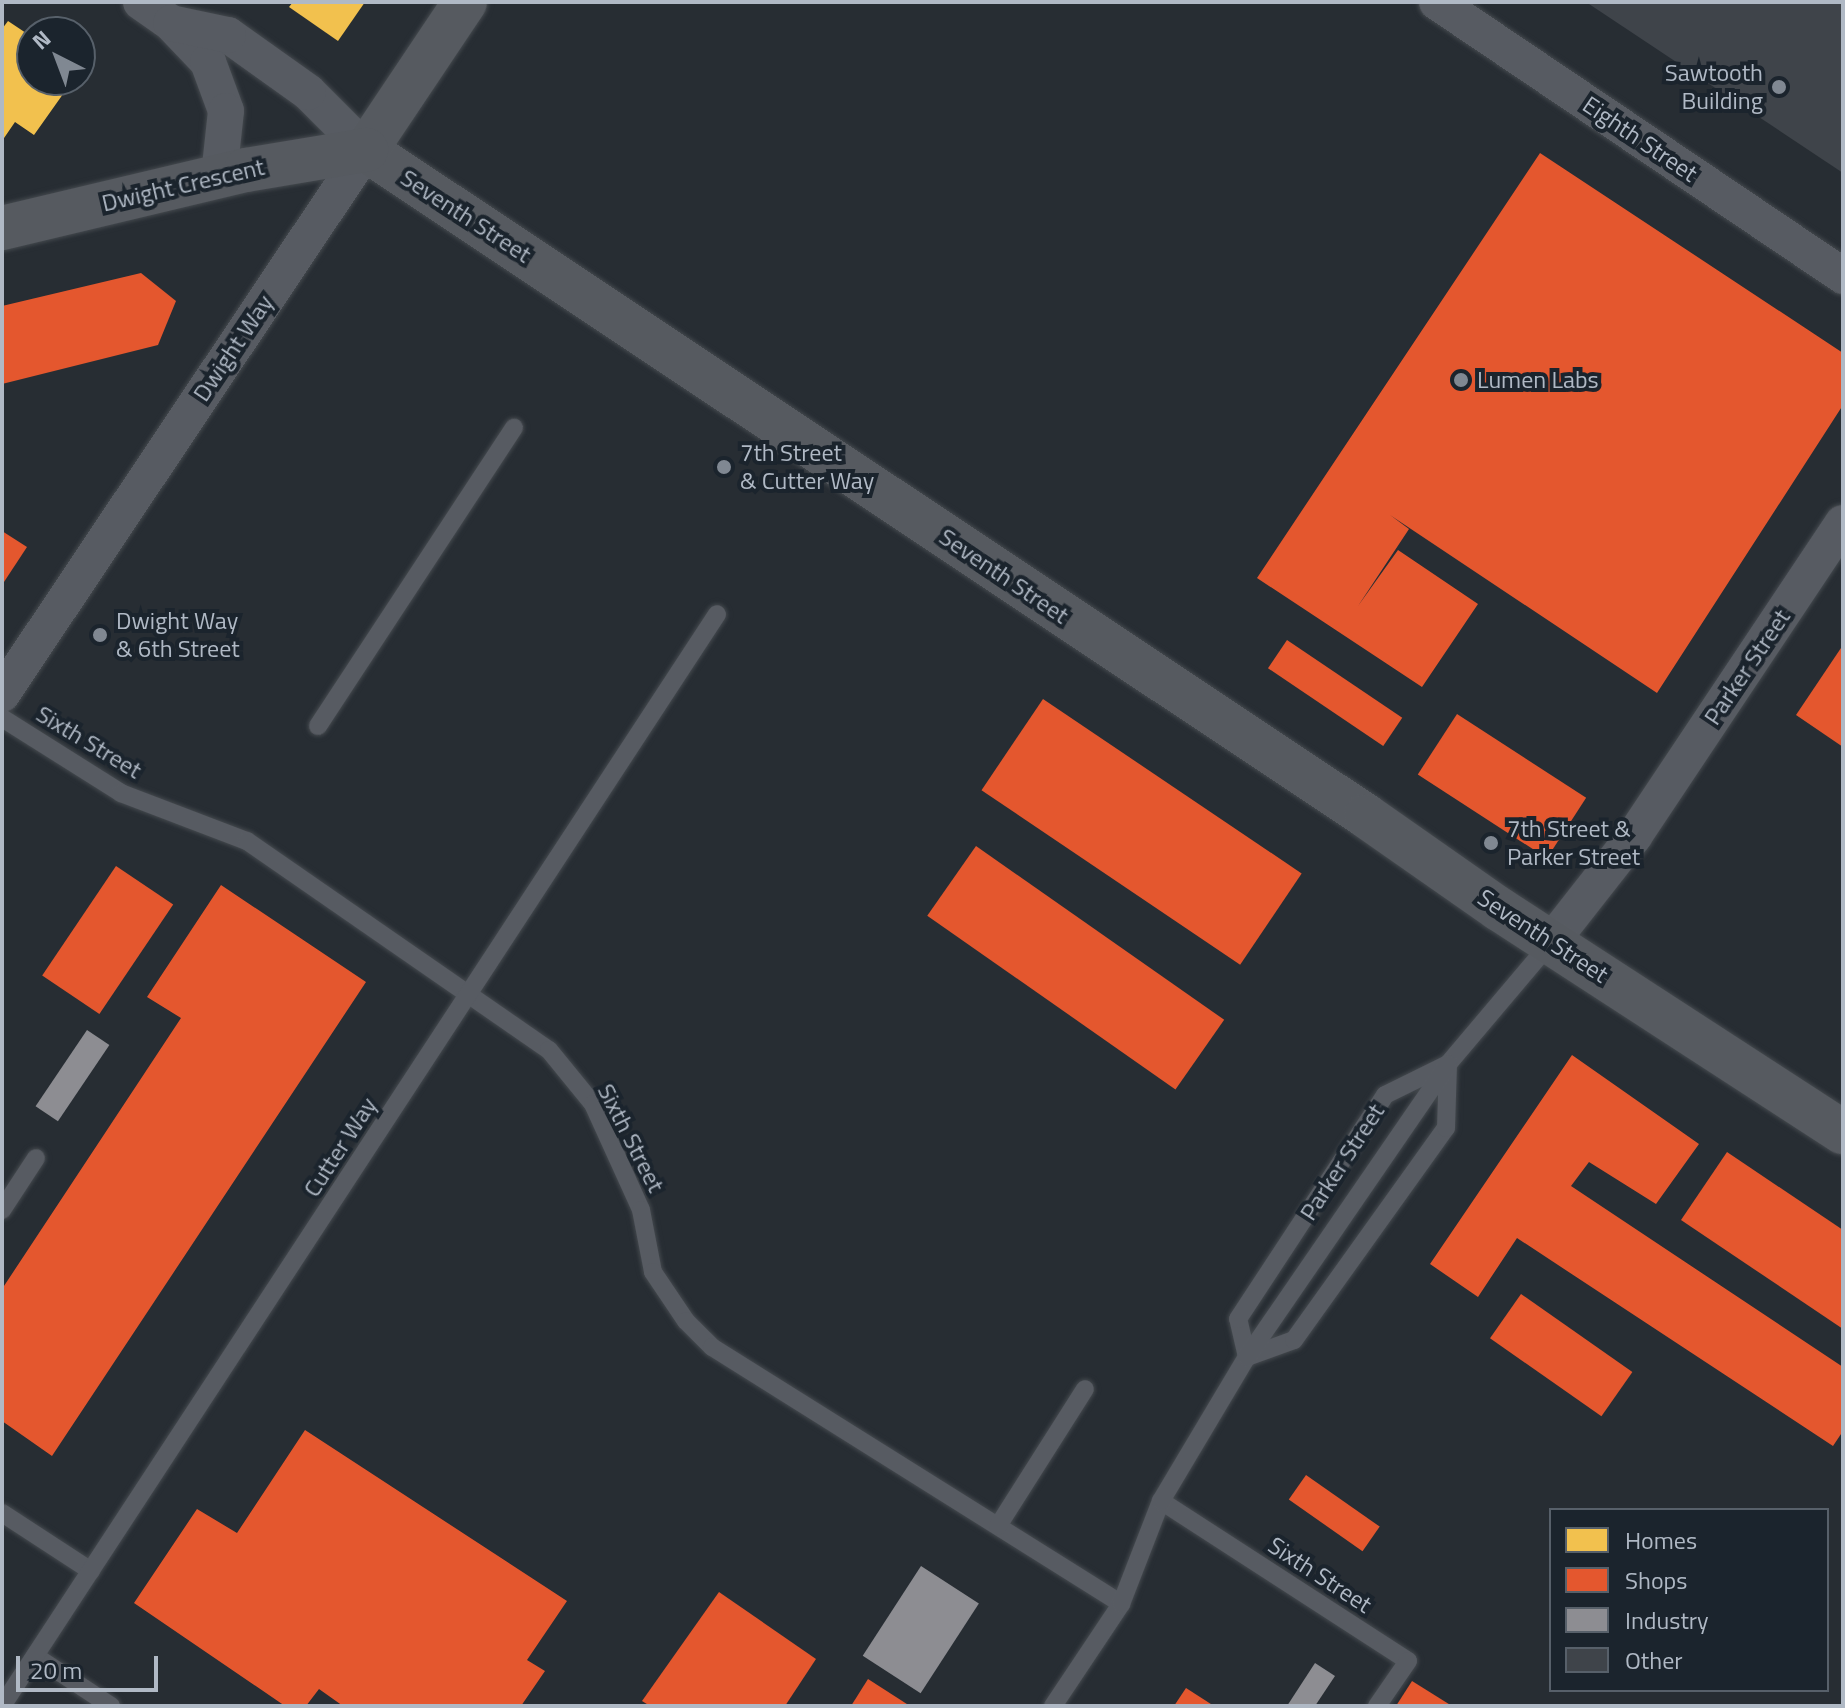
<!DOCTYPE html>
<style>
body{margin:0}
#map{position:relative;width:1845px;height:1708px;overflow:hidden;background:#272d33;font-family:"Titillium Web",sans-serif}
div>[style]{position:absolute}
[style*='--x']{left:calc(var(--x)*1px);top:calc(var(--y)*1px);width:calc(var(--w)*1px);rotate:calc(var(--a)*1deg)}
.homes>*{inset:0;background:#f2c14e}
.shops>*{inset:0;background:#e4572e;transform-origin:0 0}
.industry>*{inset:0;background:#8d8d92;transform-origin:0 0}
.building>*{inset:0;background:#3f444a}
.roads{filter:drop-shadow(0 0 2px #44494e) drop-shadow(0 0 2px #44494e)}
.lane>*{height:18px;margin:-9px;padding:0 9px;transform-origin:9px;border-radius:9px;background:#575b62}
.street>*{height:36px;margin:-18px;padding:0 18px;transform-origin:18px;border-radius:18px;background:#575b62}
.secondary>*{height:44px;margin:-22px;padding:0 22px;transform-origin:22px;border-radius:22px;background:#565a60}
.dots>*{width:22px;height:22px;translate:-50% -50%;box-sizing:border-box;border:4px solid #1b242d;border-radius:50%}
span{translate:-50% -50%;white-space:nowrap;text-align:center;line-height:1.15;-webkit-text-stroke:8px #1b242d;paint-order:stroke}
.poi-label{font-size:24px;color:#b0b9c5}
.right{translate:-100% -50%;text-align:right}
.left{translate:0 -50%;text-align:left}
.street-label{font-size:24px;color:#b0b9c5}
.frame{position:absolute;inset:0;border:4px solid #b0b9c5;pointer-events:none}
.legend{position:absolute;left:1549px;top:1508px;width:280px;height:184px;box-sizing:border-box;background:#1b242d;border:2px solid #57606a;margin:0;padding:10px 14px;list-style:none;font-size:24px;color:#b0b9c5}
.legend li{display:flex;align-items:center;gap:16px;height:40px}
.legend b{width:40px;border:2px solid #57606a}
.north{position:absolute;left:16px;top:16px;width:80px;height:80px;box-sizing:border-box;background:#1b242d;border:2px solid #57606a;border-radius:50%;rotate:318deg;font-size:22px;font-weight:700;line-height:32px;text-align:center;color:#b0b9c5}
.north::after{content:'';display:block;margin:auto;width:28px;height:36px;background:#808892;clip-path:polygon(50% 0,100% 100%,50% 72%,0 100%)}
.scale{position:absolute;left:16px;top:1656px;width:142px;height:36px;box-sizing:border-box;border:4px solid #b0b9c5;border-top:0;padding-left:10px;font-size:24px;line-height:28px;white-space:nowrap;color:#b0b9c5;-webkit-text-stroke:6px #1b242d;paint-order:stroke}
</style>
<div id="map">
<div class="homes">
<div style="clip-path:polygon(293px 2px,365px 2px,338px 41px,289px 7px)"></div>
<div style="clip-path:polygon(8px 21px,32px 37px,32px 80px,73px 80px,34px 135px,15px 122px,2px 141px,2px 29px)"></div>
</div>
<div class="shops">
<div style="clip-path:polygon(1540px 153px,1843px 353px,1843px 405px,1657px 693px,1390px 515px,1409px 529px,1358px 606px,1398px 550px,1478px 604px,1422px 687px,1257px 578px)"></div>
<div style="clip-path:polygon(141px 273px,176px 301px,158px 345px,2px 384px,2px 306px)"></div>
<div style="clip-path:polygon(2px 531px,27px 547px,2px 585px)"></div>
<div style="left:1287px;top:640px;width:139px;height:34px;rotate:34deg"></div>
<div style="clip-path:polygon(1843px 645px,1843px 747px,1796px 715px)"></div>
<div style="left:1043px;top:699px;width:312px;height:110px;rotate:34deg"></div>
<div style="left:1457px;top:714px;width:154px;height:72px;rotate:33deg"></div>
<div style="left:976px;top:846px;width:303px;height:85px;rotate:35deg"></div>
<div style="left:116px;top:866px;width:69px;height:132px;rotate:34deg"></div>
<div style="clip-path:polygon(221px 885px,366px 982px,52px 1456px,2px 1421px,2px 1289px,181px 1018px,147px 997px)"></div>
<div style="clip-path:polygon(1572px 1055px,1699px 1144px,1656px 1204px,1589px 1162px,1571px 1186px,1843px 1367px,1843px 1431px,1833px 1446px,1517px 1238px,1478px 1297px,1430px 1264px)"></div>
<div style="clip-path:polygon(1727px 1152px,1843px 1230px,1843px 1329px,1681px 1220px)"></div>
<div style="left:1521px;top:1294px;width:136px;height:54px;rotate:35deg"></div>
<div style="clip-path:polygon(305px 1430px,567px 1601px,527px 1660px,545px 1671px,521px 1706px,343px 1706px,319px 1689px,306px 1706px,285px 1706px,134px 1603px,197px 1509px,237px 1533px)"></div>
<div style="left:1306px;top:1475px;width:90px;height:30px;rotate:35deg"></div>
<div style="clip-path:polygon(719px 1592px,816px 1659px,785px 1706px,650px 1706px,642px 1701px)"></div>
<div style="clip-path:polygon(868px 1679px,910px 1706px,851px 1706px)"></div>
<div style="clip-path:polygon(1412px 1681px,1452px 1706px,1396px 1706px)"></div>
<div style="clip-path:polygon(1186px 1688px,1214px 1706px,1174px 1706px)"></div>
</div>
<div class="industry">
<div style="left:87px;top:1030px;width:27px;height:92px;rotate:34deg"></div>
<div style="left:921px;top:1566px;width:69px;height:107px;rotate:33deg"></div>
<div style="clip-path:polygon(1315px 1663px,1335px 1676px,1315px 1706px,1287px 1706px)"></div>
</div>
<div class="building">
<div style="clip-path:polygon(1586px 2px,1843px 2px,1843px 173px)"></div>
</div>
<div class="roads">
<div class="lane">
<div style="--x:2;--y:718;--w:141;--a:32.2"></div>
<div style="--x:121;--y:793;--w:135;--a:20.9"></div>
<div style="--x:247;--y:841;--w:367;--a:34.7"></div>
<div style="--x:549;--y:1050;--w:70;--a:50.8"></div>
<div style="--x:593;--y:1104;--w:116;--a:65.6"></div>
<div style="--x:641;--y:1210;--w:63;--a:79"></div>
<div style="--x:653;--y:1272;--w:59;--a:56"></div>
<div style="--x:686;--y:1321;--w:37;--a:45"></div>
<div style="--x:712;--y:1347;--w:483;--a:32.1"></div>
<div style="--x:318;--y:726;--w:357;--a:-56.7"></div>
<div style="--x:2;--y:1210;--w:62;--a:-56.8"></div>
<div style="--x:1247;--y:1357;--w:39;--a:-103"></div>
<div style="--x:1238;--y:1319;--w:268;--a:-56.7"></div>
<div style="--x:1385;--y:1095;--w:70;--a:-26.2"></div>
<div style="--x:1448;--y:1064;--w:160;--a:-49.8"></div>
<div style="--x:1247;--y:1357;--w:50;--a:-19.9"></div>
<div style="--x:1294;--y:1340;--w:261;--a:-54.4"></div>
<div style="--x:1446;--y:1128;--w:64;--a:-88.2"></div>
<div style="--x:1161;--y:1501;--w:294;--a:32.9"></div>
<div style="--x:1408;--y:1661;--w:55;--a:124.6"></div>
<div style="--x:2;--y:1513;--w:106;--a:33.1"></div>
<div style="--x:998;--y:1526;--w:162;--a:-57.6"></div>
<div style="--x:35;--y:1656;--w:91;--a:33.3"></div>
<div style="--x:2;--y:1706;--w:1305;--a:-56.78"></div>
<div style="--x:1053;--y:1706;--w:123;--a:-56.3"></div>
<div style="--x:1121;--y:1604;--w:110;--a:-68.8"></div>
<div style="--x:1161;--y:1501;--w:168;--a:-59.2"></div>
<div style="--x:1247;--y:1357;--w:355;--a:-55.5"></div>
</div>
<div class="street">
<div style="--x:141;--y:2;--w:37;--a:35"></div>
<div style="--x:171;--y:23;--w:54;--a:46.5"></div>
<div style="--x:208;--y:62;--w:52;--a:69.8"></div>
<div style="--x:226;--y:111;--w:64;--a:96.2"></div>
<div style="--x:1437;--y:2;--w:490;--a:34"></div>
<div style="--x:2;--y:694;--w:655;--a:-56.21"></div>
<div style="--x:366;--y:150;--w:82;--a:-135"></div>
<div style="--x:308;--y:92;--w:98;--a:-144.5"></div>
<div style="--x:228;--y:35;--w:58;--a:-168.1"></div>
<div style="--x:1551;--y:942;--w:135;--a:-51.9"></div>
<div style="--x:1634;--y:836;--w:376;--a:-56.3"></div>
</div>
<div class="secondary">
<div style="--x:366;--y:150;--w:1201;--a:33.66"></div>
<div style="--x:1366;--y:816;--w:162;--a:35"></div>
<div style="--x:1499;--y:909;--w:410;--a:33"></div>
<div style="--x:366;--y:150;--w:178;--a:-56.2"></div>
<div style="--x:2;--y:228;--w:251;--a:-13.4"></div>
<div style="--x:246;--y:170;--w:122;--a:-9.5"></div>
</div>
</div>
<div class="dots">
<div style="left:1779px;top:87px;background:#808892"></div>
<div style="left:1461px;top:380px;background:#808892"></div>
<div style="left:724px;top:467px;background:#808892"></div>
<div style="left:100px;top:635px;background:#808892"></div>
<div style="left:1491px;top:843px;background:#808892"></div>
</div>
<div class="poi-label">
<span class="right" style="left:1763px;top:87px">Sawtooth<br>Building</span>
<span class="left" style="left:1477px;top:380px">Lumen Labs</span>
<span class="left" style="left:740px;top:467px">7th Street<br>&amp; Cutter Way</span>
<span class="left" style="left:116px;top:635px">Dwight Way<br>&amp; 6th Street</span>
<span class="left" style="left:1507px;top:843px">7th Street &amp;<br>Parker Street</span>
</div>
<div class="street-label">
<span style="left:1640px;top:139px;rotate:34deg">Eighth Street</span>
<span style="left:183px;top:185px;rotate:-13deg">Dwight Crescent</span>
<span style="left:466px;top:216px;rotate:33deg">Seventh Street</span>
<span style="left:233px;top:348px;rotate:-56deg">Dwight Way</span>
<span style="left:1004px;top:576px;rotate:34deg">Seventh Street</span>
<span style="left:1747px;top:667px;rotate:-56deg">Parker Street</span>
<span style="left:89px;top:742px;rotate:31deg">Sixth Street</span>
<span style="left:1543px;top:936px;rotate:33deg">Seventh Street</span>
<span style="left:631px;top:1138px;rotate:63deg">Sixth Street</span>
<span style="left:340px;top:1147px;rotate:-57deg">Cutter Way</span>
<span style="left:1342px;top:1162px;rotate:-57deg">Parker Street</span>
<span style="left:1320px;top:1575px;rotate:33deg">Sixth Street</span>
</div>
<div class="frame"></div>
<ul class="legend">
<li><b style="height:22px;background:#f2c14e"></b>Homes</li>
<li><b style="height:22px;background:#e4572e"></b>Shops</li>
<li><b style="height:22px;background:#8d8d92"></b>Industry</li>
<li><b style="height:22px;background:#3f444a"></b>Other</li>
</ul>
<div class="north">N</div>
<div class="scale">20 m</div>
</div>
